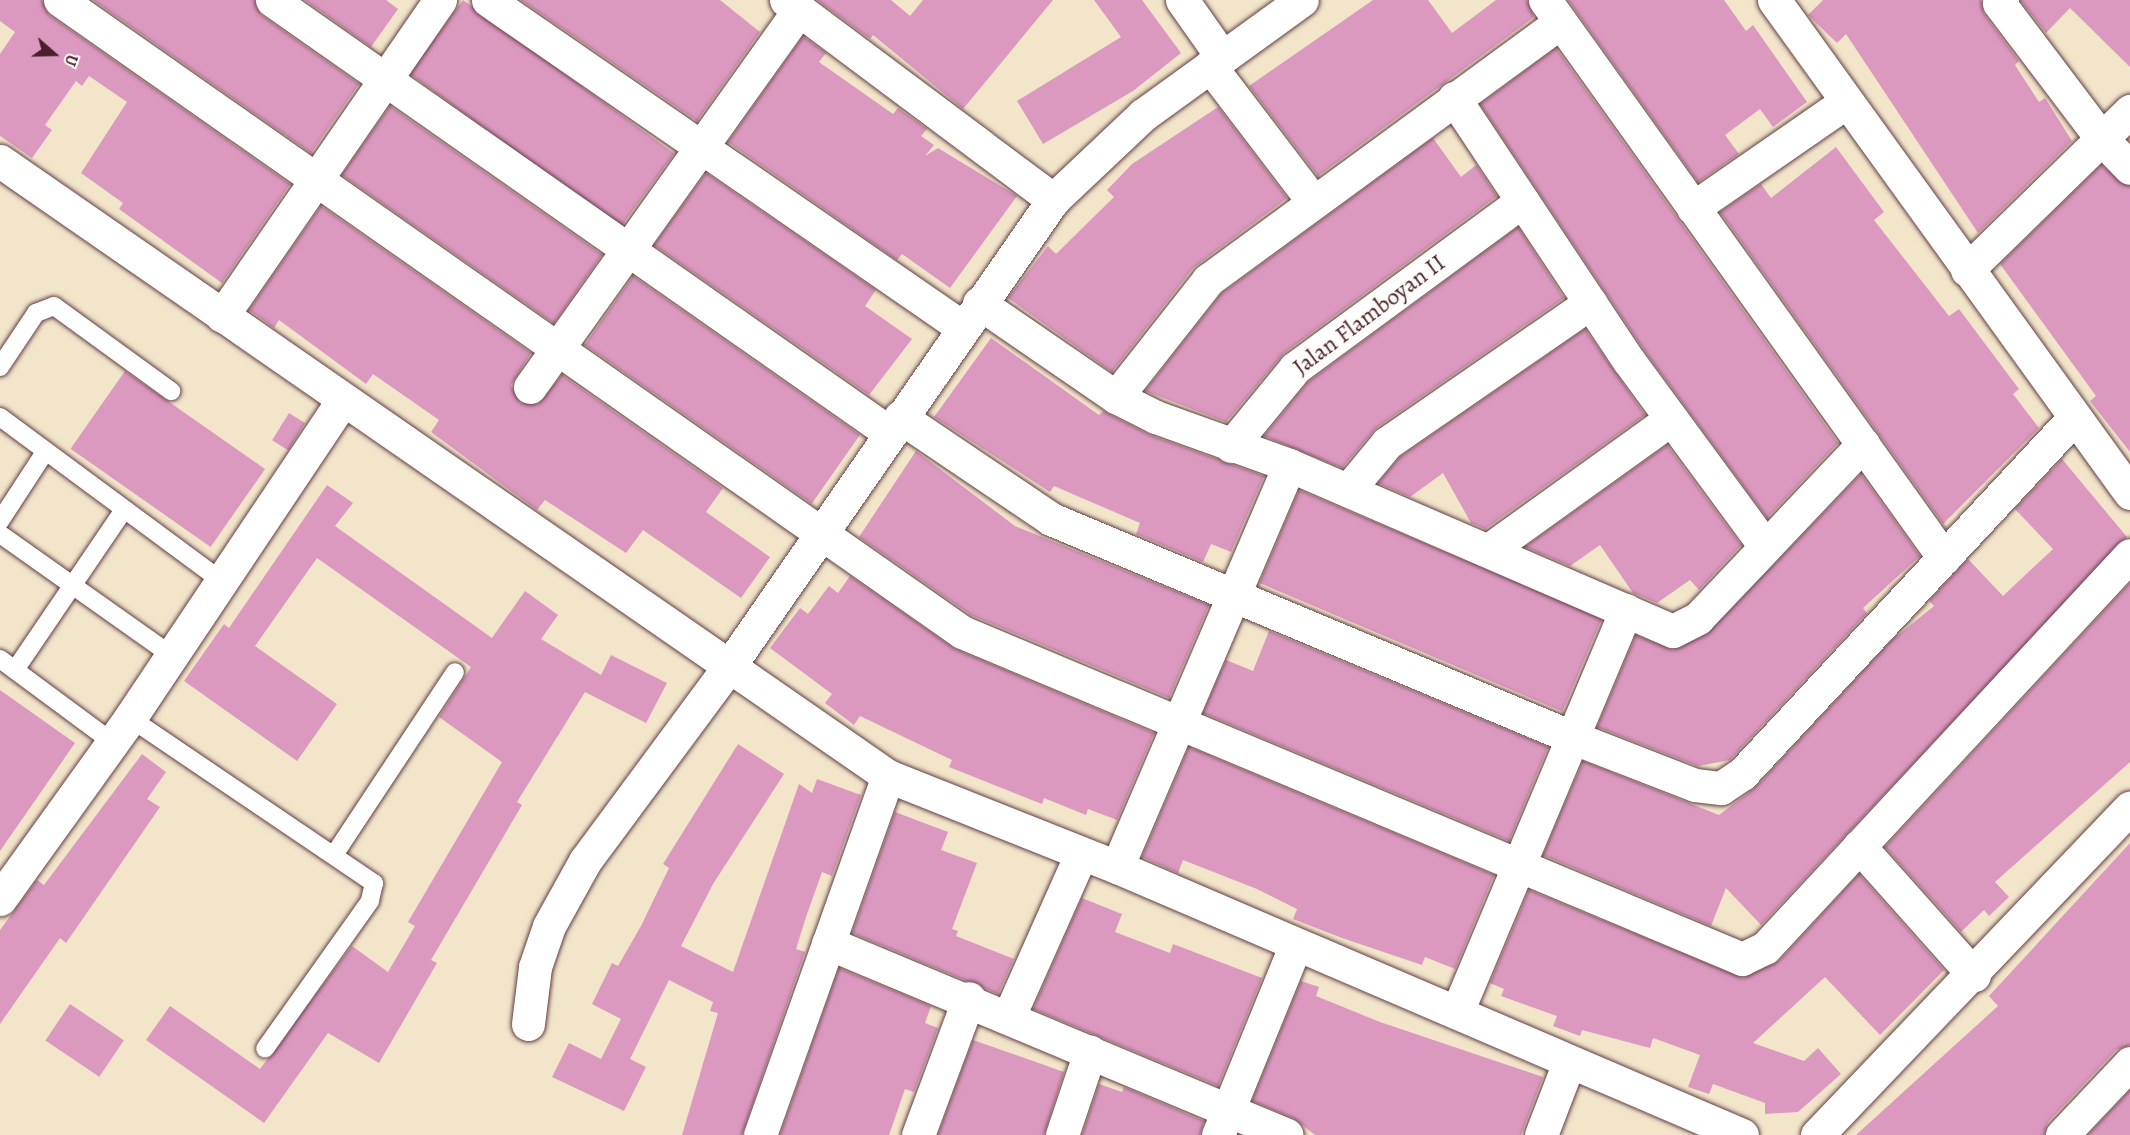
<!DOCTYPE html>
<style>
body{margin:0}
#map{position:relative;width:2130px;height:1135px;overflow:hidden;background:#f2e5ca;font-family:Alegreya,serif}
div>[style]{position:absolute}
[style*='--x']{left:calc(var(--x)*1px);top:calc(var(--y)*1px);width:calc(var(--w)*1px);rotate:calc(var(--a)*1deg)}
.building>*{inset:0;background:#dc99c0;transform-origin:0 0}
.roads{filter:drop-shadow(0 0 2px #633d43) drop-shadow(0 0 2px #633d43)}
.lane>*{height:18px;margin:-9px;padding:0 9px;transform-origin:9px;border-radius:9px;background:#fff}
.street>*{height:33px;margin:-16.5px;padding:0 16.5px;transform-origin:16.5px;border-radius:16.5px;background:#fff}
span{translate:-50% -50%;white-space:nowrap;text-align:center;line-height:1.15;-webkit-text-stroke:5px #fdfcf7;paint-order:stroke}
.street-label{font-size:24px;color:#4a1f2b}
.north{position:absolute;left:24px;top:24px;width:60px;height:60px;-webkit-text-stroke:4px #fdfcf7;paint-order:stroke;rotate:110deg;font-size:16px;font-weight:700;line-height:24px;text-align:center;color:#4a1f2b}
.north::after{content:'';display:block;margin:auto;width:21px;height:27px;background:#4a1f2b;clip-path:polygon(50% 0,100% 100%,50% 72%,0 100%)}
</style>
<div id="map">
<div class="building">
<div style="clip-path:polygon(0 0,42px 0,49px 15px,290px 184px,222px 283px,119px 209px,123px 203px,81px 173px,127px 102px,89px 76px,82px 86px,76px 81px,45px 125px,52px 130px,32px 158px,0 136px,0 54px,15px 32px,0 21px)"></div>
<div style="clip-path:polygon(93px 0,254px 0,261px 15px,359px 84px,311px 153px)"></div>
<div style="clip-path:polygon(305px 0,386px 0,398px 9px,371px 47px)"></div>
<div style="left:463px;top:0;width:261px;height:91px;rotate:36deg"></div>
<div style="clip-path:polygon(521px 0,720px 0,760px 32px,697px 121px)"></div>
<div style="clip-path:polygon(817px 0,891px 0,910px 16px,923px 0,1053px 0,963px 109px,873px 35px,870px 39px)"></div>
<div style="clip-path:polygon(1094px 0,1142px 0,1181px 53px,1133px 91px,1043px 144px,1017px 101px,1121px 37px)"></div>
<div style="clip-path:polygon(1373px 0,1428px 0,1452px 33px,1496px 0,1527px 0,1534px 17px,1318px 176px,1249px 86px)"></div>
<div style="clip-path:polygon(1568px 0,1724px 0,1746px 31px,1753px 25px,1807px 102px,1773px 127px,1760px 109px,1725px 135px,1739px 154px,1698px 182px)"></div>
<div style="clip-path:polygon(1823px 0,1981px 0,1984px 14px,2019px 61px,2015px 65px,2039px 102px,2045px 98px,2072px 141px,1978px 233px,1846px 34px,1837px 43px,1808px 15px)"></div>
<div style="clip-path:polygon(2020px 0,2130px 0,2130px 67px,2070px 8px,2046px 33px)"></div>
<div style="clip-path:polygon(803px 36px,826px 53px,819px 62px,893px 114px,898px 108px,927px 129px,921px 136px,934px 145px,925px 156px,938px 148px,1017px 196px,950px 288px,902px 254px,897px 260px,728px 142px)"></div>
<div style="clip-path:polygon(1556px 48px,1838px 443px,1767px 518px,1644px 350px,1480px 104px)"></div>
<div style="left:390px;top:106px;width:259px;height:84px;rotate:35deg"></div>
<div style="clip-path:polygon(1218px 107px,1287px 198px,1193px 268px,1112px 372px,1008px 298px,1048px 246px,1056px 254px,1114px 197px,1107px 190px,1132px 164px)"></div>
<div style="clip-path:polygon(1433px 138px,1461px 177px,1476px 165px,1497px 196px,1284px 353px,1226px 422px,1145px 391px,1221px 294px)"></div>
<div style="clip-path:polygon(1836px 147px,1884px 212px,1874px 220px,1949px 316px,1959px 309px,2019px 389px,2013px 394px,2039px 428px,1943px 524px,1720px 212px,1761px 184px,1771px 198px)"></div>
<div style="clip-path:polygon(2101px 165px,2130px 186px,2130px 452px,2090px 401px,2096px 396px,2000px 264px)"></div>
<div style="clip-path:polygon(706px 173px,876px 290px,865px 306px,912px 339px,869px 395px,654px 245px)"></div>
<div style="clip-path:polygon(321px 206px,531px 353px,511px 385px,520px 403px,538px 404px,562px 375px,723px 488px,706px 512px,770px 557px,741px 598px,643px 530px,626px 553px,545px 500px,537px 510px,431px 432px,439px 420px,373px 374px,366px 384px,279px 320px,274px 328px,249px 310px)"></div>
<div style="clip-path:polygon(1518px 227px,1564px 298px,1376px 428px,1342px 468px,1264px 436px,1308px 382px)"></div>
<div style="left:633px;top:276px;width:277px;height:84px;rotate:35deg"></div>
<div style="clip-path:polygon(1585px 329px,1645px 415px,1485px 529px,1471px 523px,1443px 473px,1410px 497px,1378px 483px,1400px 457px)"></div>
<div style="clip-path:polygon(991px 338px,1099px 415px,1103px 411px,1150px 435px,1264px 476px,1231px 552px,1211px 544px,1203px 562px,1136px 534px,1140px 523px,1054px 486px,1050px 492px,934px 417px)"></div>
<div style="left:125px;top:371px;width:171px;height:95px;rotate:35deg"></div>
<div style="left:289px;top:413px;width:19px;height:32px;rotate:32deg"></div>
<div style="clip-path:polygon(1667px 445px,1741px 545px,1699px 590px,1690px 580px,1657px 603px,1633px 593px,1600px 545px,1570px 566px,1525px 547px)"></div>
<div style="clip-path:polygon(916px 451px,1015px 526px,1209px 605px,1169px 698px,971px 615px,859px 537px)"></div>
<div style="clip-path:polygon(2062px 459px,2127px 537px,1761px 925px,1726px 888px,1711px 926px,1543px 855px,1583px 761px,1719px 815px,1756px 787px,1892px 640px,1934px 606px,1929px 601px,1968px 559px,2003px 596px,2053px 549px,2015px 509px)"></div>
<div style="clip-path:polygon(1861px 474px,1920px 556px,1863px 608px,1867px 613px,1730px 760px,1698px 766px,1597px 727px,1636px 635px,1673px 650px,1707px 634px)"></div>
<div style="clip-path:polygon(327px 485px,353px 503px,335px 526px,492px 638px,525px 591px,558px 615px,541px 639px,601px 675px,611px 655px,667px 683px,646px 723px,585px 692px,517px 802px,522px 805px,431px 960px,437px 963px,379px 1063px,328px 1033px,264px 1123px,146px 1040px,170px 1006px,260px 1069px,352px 946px,388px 972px,415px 926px,408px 922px,502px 762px,439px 717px,471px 667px,317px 558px,255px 646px,337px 704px,297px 761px,184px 681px,224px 624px,229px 628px)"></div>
<div style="left:1299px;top:490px;width:329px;height:101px;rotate:23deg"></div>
<div style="clip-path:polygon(850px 576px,955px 649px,1154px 733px,1117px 820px,1088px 809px,1086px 815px,1044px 798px,1042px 804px,949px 767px,952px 760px,860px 716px,854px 725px,825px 703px,832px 694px,770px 648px,800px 608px,808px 614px,829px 586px,838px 593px)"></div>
<div style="clip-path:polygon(2130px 583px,2130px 762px,1995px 882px,2009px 897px,1989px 916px,1984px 910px,1961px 932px,1885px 847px)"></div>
<div style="clip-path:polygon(1269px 631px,1548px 747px,1509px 841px,1203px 713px,1226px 660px,1253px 671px)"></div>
<div style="clip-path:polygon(0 690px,75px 743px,0 851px)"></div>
<div style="clip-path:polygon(738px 744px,784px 774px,713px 884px,681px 946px,733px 972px,799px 784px,812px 793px,817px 779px,861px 795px,832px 876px,822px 872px,806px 917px,796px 949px,805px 952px,742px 1135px,682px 1135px,718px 1013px,710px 1011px,713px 1002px,669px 980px,630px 1059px,646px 1067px,624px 1111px,552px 1077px,569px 1043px,601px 1059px,621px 1019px,592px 1004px,612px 963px,618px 966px,641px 926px,669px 868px,663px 864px)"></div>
<div style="clip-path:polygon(1189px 747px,1494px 875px,1455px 969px,1425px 957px,1422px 965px,1342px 938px,1293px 919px,1297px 909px,1257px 889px,1183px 860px,1178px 873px,1142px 857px)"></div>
<div style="clip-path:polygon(142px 754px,166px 772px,147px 799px,160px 807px,66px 943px,60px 938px,0 1024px,0 930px,37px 880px,44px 885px)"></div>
<div style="clip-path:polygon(895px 812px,948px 832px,941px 850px,977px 863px,952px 929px,958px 931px,956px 936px,1014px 959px,998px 994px,852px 933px)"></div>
<div style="clip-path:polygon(2130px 843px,2130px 1045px,2116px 1050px,2048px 1122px,2044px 1135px,1856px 1135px,1998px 1006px,1989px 996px)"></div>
<div style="clip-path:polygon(1859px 874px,1944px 970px,1880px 1035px,1825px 977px,1753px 1043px,1804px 1061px,1818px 1048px,1841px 1074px,1798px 1112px,1765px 1114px,1765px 1103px,1713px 1084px,1709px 1094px,1688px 1087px,1700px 1055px,1653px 1038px,1650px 1048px,1582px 1030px,1580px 1036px,1553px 1026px,1557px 1016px,1501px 996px,1504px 989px,1490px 983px,1529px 890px,1743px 978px,1779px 961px)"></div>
<div style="clip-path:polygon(1082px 898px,1122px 914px,1115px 932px,1170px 953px,1173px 944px,1262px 978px,1218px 1086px,1033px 1009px)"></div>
<div style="clip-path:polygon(839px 968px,931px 1006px,925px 1023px,938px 1028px,914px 1092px,905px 1089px,889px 1135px,780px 1135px)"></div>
<div style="clip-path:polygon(1301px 981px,1319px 987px,1316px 996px,1380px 1022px,1543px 1077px,1521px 1135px,1315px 1135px,1293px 1118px,1252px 1101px)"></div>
<div style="left:70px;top:1004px;width:65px;height:44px;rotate:34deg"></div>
<div style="clip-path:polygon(973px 1040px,1064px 1072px,1044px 1135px,938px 1135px)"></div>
<div style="clip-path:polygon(1099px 1084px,1122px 1092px,1124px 1087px,1204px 1121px,1200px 1135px,1082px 1135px)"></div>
<div style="clip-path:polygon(2130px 1090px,2130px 1135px,2088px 1135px)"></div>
</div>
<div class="roads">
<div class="lane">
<div style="--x:0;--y:367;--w:65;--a:-56.3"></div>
<div style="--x:36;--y:313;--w:19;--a:-21"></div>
<div style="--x:54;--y:306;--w:145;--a:36"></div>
<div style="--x:0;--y:417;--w:277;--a:36.5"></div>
<div style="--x:0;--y:521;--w:82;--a:-56.9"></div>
<div style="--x:0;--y:534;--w:211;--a:35.3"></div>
<div style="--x:0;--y:659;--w:139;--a:36.5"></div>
<div style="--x:15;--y:670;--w:192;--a:-55.8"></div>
<div style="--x:130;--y:718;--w:295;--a:34.1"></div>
<div style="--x:374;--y:883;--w:18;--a:103"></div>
<div style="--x:370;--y:901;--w:181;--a:125.4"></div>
<div style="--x:334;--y:855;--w:219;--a:-56.5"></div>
</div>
<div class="street">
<div style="--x:60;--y:0;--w:1101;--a:35.02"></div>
<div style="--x:962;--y:632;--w:846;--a:22.74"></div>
<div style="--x:1742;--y:959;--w:25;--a:-26"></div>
<div style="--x:1765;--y:948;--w:536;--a:-47.12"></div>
<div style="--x:272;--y:0;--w:755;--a:35.02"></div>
<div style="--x:488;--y:0;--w:576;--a:34.6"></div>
<div style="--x:786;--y:0;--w:334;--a:36.8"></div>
<div style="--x:1182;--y:0;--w:70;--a:54.9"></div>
<div style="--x:1545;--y:0;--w:686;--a:54.43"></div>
<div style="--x:1774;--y:0;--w:608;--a:54.17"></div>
<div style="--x:2002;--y:0;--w:4;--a:135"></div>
<div style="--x:1999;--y:3;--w:171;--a:52.9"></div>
<div style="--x:2102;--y:139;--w:40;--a:46"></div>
<div style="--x:1210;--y:66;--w:170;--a:52.7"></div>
<div style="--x:1454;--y:98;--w:316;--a:56.4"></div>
<div style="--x:1629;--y:361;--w:228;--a:53.7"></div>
<div style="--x:0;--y:161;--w:1080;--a:34.71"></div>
<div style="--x:888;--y:776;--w:246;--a:21.7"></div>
<div style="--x:1117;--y:867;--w:680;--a:23.21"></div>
<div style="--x:1693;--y:208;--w:186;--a:-34.7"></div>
<div style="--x:1967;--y:270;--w:228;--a:-44.3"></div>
<div style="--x:979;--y:303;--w:166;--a:34.5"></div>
<div style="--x:1116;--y:397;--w:45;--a:26.6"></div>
<div style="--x:1156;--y:417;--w:141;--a:19.8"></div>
<div style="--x:1289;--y:465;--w:418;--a:23.4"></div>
<div style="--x:1673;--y:631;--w:28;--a:-27"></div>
<div style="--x:1698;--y:618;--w:240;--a:-46.5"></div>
<div style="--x:222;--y:316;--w:384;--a:-55.4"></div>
<div style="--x:530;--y:387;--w:463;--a:-54.5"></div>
<div style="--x:1116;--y:397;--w:149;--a:-51.8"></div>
<div style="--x:1208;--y:280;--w:436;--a:-36.2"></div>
<div style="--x:900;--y:417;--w:182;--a:34"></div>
<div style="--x:1051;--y:519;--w:567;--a:22.72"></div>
<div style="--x:1574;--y:738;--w:130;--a:21.2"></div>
<div style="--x:1695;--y:785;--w:26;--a:7"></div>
<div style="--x:1721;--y:788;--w:25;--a:-34"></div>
<div style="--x:1742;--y:774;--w:487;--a:-47"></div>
<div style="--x:1231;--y:446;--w:101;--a:-50.6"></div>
<div style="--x:1295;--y:368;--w:282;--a:-36.3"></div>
<div style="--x:1348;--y:490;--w:61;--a:-50.3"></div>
<div style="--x:1387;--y:443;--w:247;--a:-34.6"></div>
<div style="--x:1490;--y:549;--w:223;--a:-35.7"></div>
<div style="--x:1859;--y:846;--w:173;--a:48.3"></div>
<div style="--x:1117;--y:867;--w:437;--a:-66.8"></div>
<div style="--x:0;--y:899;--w:223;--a:-54.3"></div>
<div style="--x:130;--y:718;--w:381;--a:-56.2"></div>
<div style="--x:828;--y:943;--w:497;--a:22.7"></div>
<div style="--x:1457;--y:1012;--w:436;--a:-67.2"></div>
<div style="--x:1009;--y:1016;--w:177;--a:-66"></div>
<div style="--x:528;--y:1024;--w:57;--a:-83"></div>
<div style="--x:535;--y:967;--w:43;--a:-71.1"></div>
<div style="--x:549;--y:926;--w:74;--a:-61"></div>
<div style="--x:585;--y:861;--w:240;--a:-53.5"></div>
<div style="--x:728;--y:668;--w:570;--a:-55.22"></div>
<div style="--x:1053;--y:200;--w:124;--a:-43.4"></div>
<div style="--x:1143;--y:115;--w:196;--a:-35.9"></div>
<div style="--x:760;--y:1135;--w:381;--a:-70.4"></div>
<div style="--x:918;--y:1135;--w:146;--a:-69.6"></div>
<div style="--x:1062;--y:1135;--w:88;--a:-71.4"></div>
<div style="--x:1218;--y:1135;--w:204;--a:-67.8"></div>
<div style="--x:1541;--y:1135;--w:78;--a:-69"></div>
<div style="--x:1817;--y:1135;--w:453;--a:-46.3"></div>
<div style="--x:2062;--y:1135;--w:99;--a:-46.6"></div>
</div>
</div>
<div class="street-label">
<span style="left:1369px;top:315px;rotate:-37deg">Jalan Flamboyan II</span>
</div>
<div class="north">U</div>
</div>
